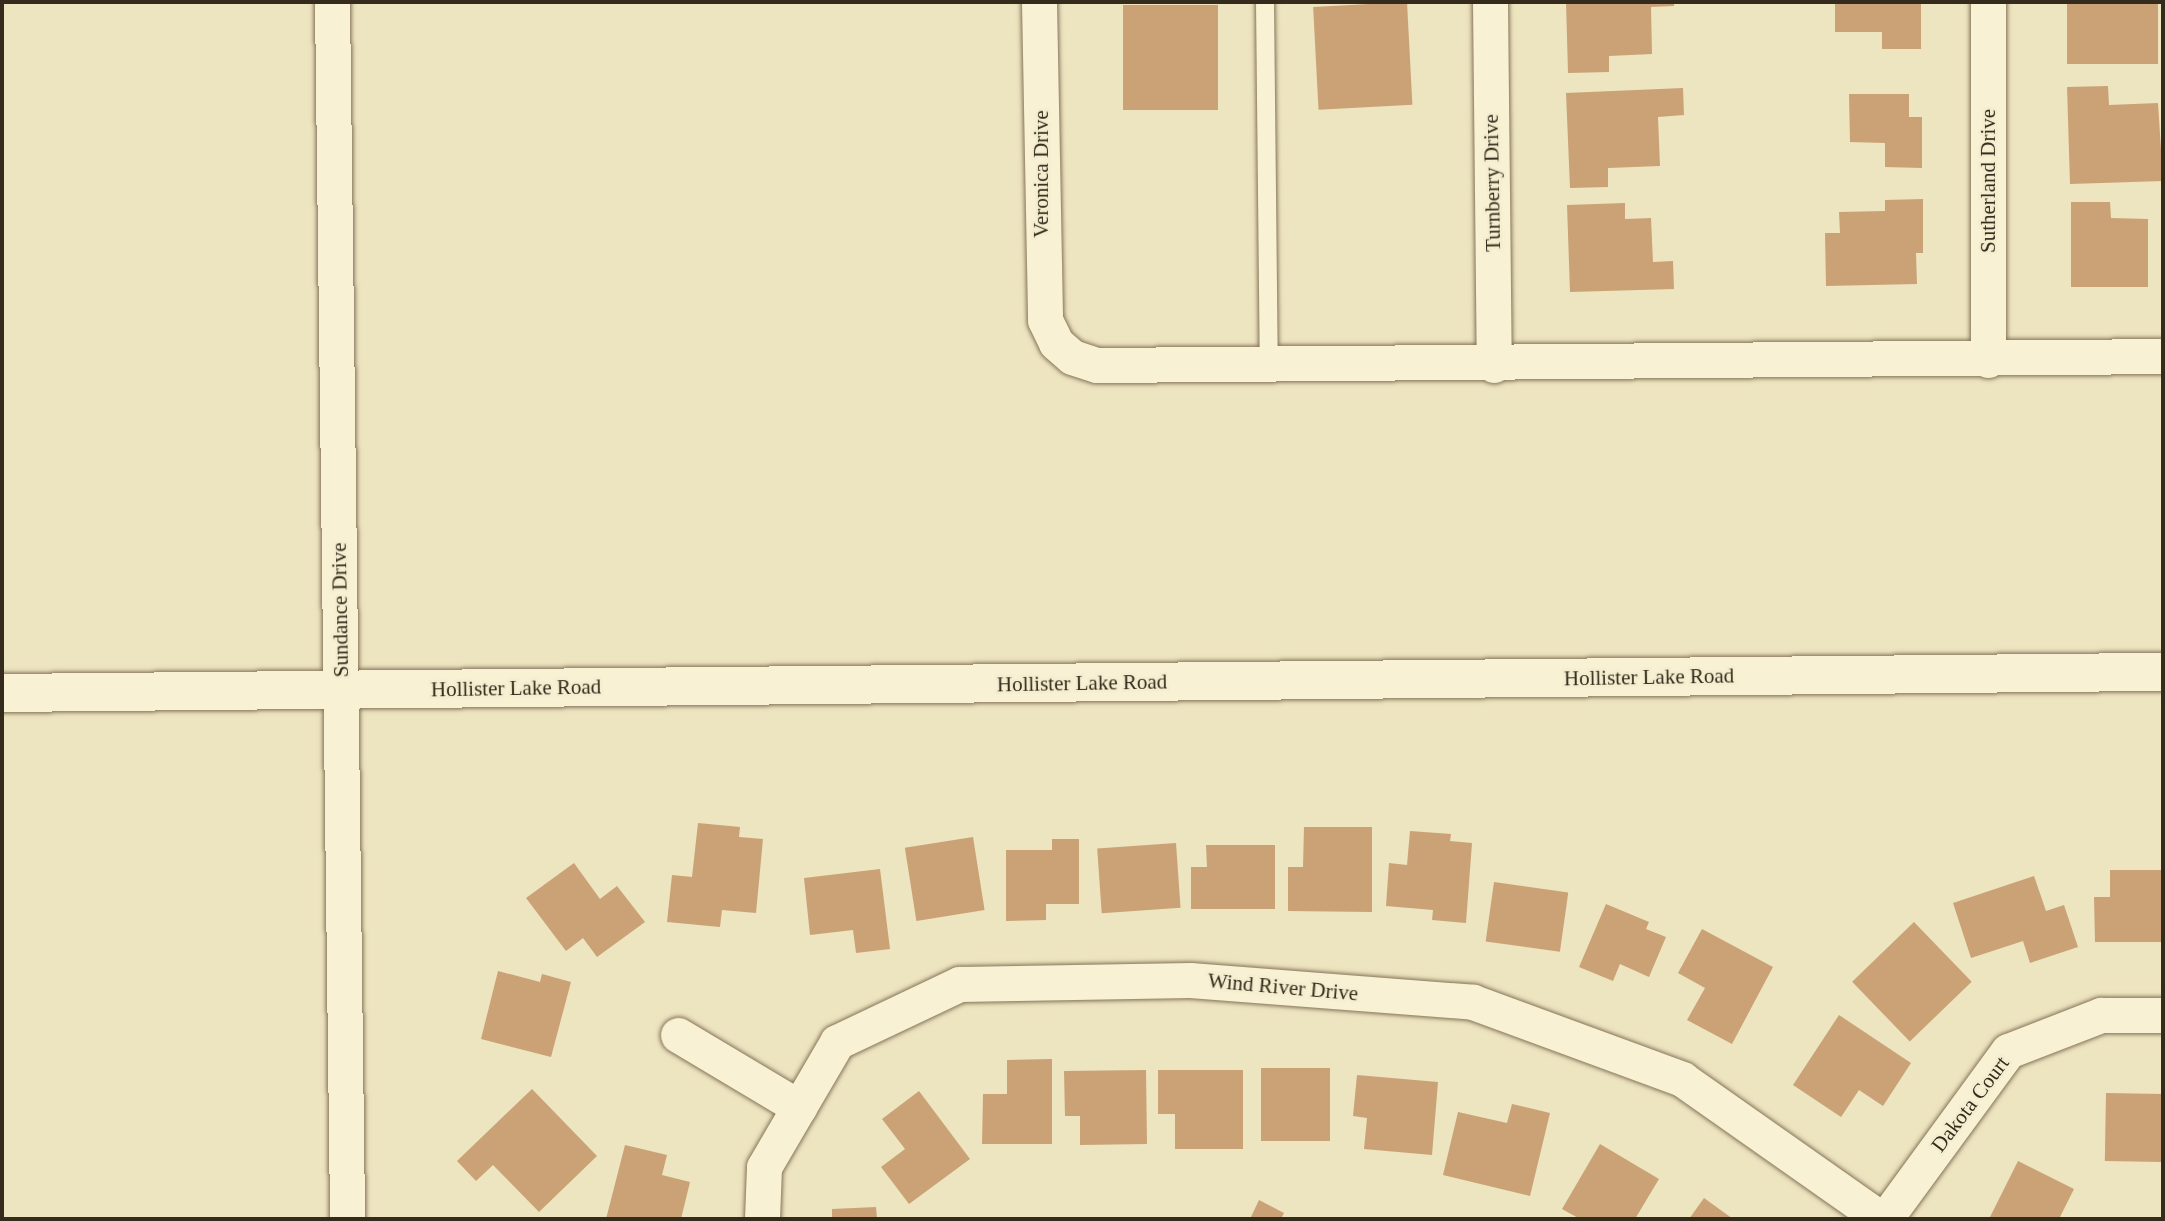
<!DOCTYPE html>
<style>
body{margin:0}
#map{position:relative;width:2165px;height:1221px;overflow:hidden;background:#ede4c0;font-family:Georgia,serif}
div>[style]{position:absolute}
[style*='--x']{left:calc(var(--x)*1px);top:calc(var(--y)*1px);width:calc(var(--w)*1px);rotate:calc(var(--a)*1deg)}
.building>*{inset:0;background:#caa276;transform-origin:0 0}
.roads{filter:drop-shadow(0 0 2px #857558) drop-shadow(0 0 2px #857558)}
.lane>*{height:18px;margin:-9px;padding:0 9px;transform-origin:9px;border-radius:9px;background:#f8f1d3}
.street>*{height:35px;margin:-17.5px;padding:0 17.5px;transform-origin:17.5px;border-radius:17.5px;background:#f8f1d3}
.secondary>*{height:38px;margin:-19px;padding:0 19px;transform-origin:19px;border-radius:19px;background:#f8f1d3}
span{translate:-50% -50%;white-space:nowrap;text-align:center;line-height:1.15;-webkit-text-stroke:5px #f4edcf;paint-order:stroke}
.street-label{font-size:21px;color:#352b1d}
.frame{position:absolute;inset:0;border:4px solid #352b1d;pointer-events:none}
</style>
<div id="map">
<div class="building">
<div style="left:1407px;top:2px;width:103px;height:94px;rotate:87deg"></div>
<div style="clip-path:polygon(1566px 2px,1674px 2px,1674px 6px,1651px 7px,1652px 54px,1609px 56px,1609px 72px,1568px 73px)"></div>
<div style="clip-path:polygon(1835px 2px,1921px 2px,1921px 49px,1882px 49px,1882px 32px,1835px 32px)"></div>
<div style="left:2067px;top:2px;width:91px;height:62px"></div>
<div style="left:1123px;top:5px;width:95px;height:105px"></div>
<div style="clip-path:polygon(2108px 86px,2109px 105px,2158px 103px,2163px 181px,2070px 184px,2067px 87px)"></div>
<div style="clip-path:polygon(1683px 88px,1684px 115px,1658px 117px,1660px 166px,1608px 168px,1608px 187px,1570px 188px,1566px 93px)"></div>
<div style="clip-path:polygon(1849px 94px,1909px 94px,1909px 117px,1922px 117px,1922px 168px,1885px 167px,1885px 143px,1850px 142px)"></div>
<div style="clip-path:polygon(1923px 199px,1923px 253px,1916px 253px,1917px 284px,1826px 286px,1825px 233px,1840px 233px,1839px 212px,1885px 211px,1885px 200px)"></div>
<div style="clip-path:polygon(2071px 202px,2110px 202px,2111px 218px,2148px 219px,2148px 287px,2071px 287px)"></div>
<div style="clip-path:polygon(1625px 203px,1625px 219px,1651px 218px,1653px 262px,1673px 261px,1674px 289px,1570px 292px,1567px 205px)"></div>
<div style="clip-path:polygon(698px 823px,740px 827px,739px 837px,763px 839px,756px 913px,722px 910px,720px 927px,667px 922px,672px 875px,692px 877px)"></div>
<div style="clip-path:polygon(1304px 827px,1372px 827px,1372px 912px,1288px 911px,1288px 867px,1303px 867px)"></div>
<div style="clip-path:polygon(1410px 831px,1451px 834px,1450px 841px,1472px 843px,1466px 923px,1432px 920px,1433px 910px,1386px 906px,1389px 863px,1407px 865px)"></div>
<div style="left:973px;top:837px;width:74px;height:69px;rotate:81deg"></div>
<div style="clip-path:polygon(1052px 839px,1079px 839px,1079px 904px,1046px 904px,1046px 920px,1006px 921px,1006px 850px,1052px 850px)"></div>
<div style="left:1176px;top:843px;width:65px;height:79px;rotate:86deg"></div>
<div style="clip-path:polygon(1206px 845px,1275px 845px,1275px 909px,1191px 909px,1191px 867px,1207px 867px)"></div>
<div style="clip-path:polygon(574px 863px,600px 899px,617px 886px,645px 922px,597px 957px,583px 938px,566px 951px,526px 898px)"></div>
<div style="clip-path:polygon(880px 869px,890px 949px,856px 953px,853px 930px,810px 935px,804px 878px)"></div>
<div style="clip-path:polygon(2110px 870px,2163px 870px,2163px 942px,2095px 942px,2094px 897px,2110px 897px)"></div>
<div style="clip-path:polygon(2034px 876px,2046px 911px,2064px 905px,2078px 947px,2030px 963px,2023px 941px,1971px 958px,1953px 903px)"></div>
<div style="left:1494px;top:882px;width:75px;height:60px;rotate:8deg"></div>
<div style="clip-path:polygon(1606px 904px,1649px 922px,1646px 929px,1666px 937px,1649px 977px,1620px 964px,1613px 981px,1579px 967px)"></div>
<div style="left:1914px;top:922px;width:83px;height:86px;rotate:46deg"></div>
<div style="clip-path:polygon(1702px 929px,1773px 967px,1732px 1044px,1687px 1020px,1705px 988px,1678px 973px)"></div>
<div style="clip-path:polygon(498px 971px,540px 982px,542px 974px,571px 982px,551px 1057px,481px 1039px)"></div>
<div style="clip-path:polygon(1839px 1015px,1911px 1063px,1883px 1106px,1859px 1090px,1841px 1117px,1793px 1085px)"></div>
<div style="clip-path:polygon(1052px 1059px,1052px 1144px,982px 1144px,983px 1094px,1007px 1094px,1007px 1060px)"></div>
<div style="left:1261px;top:1068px;width:69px;height:73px"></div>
<div style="clip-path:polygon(1146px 1070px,1147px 1144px,1080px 1145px,1080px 1116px,1065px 1116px,1064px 1071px)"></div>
<div style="clip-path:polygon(1158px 1070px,1243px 1070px,1243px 1149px,1175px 1149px,1175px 1114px,1158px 1114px)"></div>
<div style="clip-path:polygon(1357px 1075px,1438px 1082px,1432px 1155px,1364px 1149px,1367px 1118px,1353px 1116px)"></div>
<div style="clip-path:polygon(532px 1089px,597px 1156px,539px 1212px,493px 1165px,476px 1181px,457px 1161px)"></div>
<div style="clip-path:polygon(919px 1091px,970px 1159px,909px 1204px,881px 1167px,905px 1149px,882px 1119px)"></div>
<div style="left:2106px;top:1093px;width:57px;height:68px;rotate:1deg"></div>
<div style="clip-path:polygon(1512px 1104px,1550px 1113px,1530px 1196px,1443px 1175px,1458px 1112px,1507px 1123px)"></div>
<div style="clip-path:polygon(1600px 1144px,1659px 1179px,1635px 1219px,1580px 1219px,1562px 1209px)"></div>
<div style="clip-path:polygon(625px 1145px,667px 1155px,662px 1175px,690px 1182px,681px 1219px,606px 1219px)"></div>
<div style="clip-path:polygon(2018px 1161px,2074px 1189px,2059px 1219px,1989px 1219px)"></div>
<div style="clip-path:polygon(1704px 1198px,1733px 1219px,1689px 1219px)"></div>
<div style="clip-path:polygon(1259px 1200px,1284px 1213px,1281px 1219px,1250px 1219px)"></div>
<div style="clip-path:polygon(876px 1207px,877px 1219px,832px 1219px,832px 1209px)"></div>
</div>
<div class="roads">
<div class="lane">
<div style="--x:1265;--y:2;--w:362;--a:89.4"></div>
</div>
<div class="street">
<div style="--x:332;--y:2;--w:1217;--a:89.29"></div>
<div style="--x:1039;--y:2;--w:318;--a:88.9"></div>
<div style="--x:1045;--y:320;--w:25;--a:64"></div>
<div style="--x:1056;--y:343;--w:21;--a:41"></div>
<div style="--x:1072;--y:357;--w:26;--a:18"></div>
<div style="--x:1097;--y:365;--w:1066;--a:-0.48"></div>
<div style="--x:1490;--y:2;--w:363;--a:89.4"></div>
<div style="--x:1988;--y:360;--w:358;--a:-90"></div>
<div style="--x:678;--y:1035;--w:141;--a:30.8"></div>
<div style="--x:762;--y:1219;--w:52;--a:-87.8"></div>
<div style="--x:764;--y:1167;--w:145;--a:-59.7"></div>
<div style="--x:837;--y:1042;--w:135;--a:-25.4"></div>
<div style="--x:959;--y:984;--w:231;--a:-1"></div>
<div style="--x:1190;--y:980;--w:284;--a:4.4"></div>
<div style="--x:1473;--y:1002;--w:223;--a:20.2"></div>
<div style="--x:1682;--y:1079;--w:243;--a:35.1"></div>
<div style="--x:1885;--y:1219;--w:208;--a:-53.8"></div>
<div style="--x:2008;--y:1051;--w:100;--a:-21.2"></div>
<div style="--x:2101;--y:1015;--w:62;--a:0"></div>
</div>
<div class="secondary">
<div style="--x:2;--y:693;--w:2161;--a:-0.56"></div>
</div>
</div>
<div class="street-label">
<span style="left:1041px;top:174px;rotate:-90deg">Veronica Drive</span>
<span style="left:1988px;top:181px;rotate:-90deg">Sutherland Drive</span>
<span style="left:1492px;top:183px;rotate:-91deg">Turnberry Drive</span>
<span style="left:340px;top:610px;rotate:-91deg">Sundance Drive</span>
<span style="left:1649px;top:677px;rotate:-1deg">Hollister Lake Road</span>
<span style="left:1082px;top:683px;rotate:-1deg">Hollister Lake Road</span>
<span style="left:516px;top:688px;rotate:-1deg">Hollister Lake Road</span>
<span style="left:1283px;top:987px;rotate:5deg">Wind River Drive</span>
<span style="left:1970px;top:1104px;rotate:-53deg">Dakota Court</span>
</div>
<div class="frame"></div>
</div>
